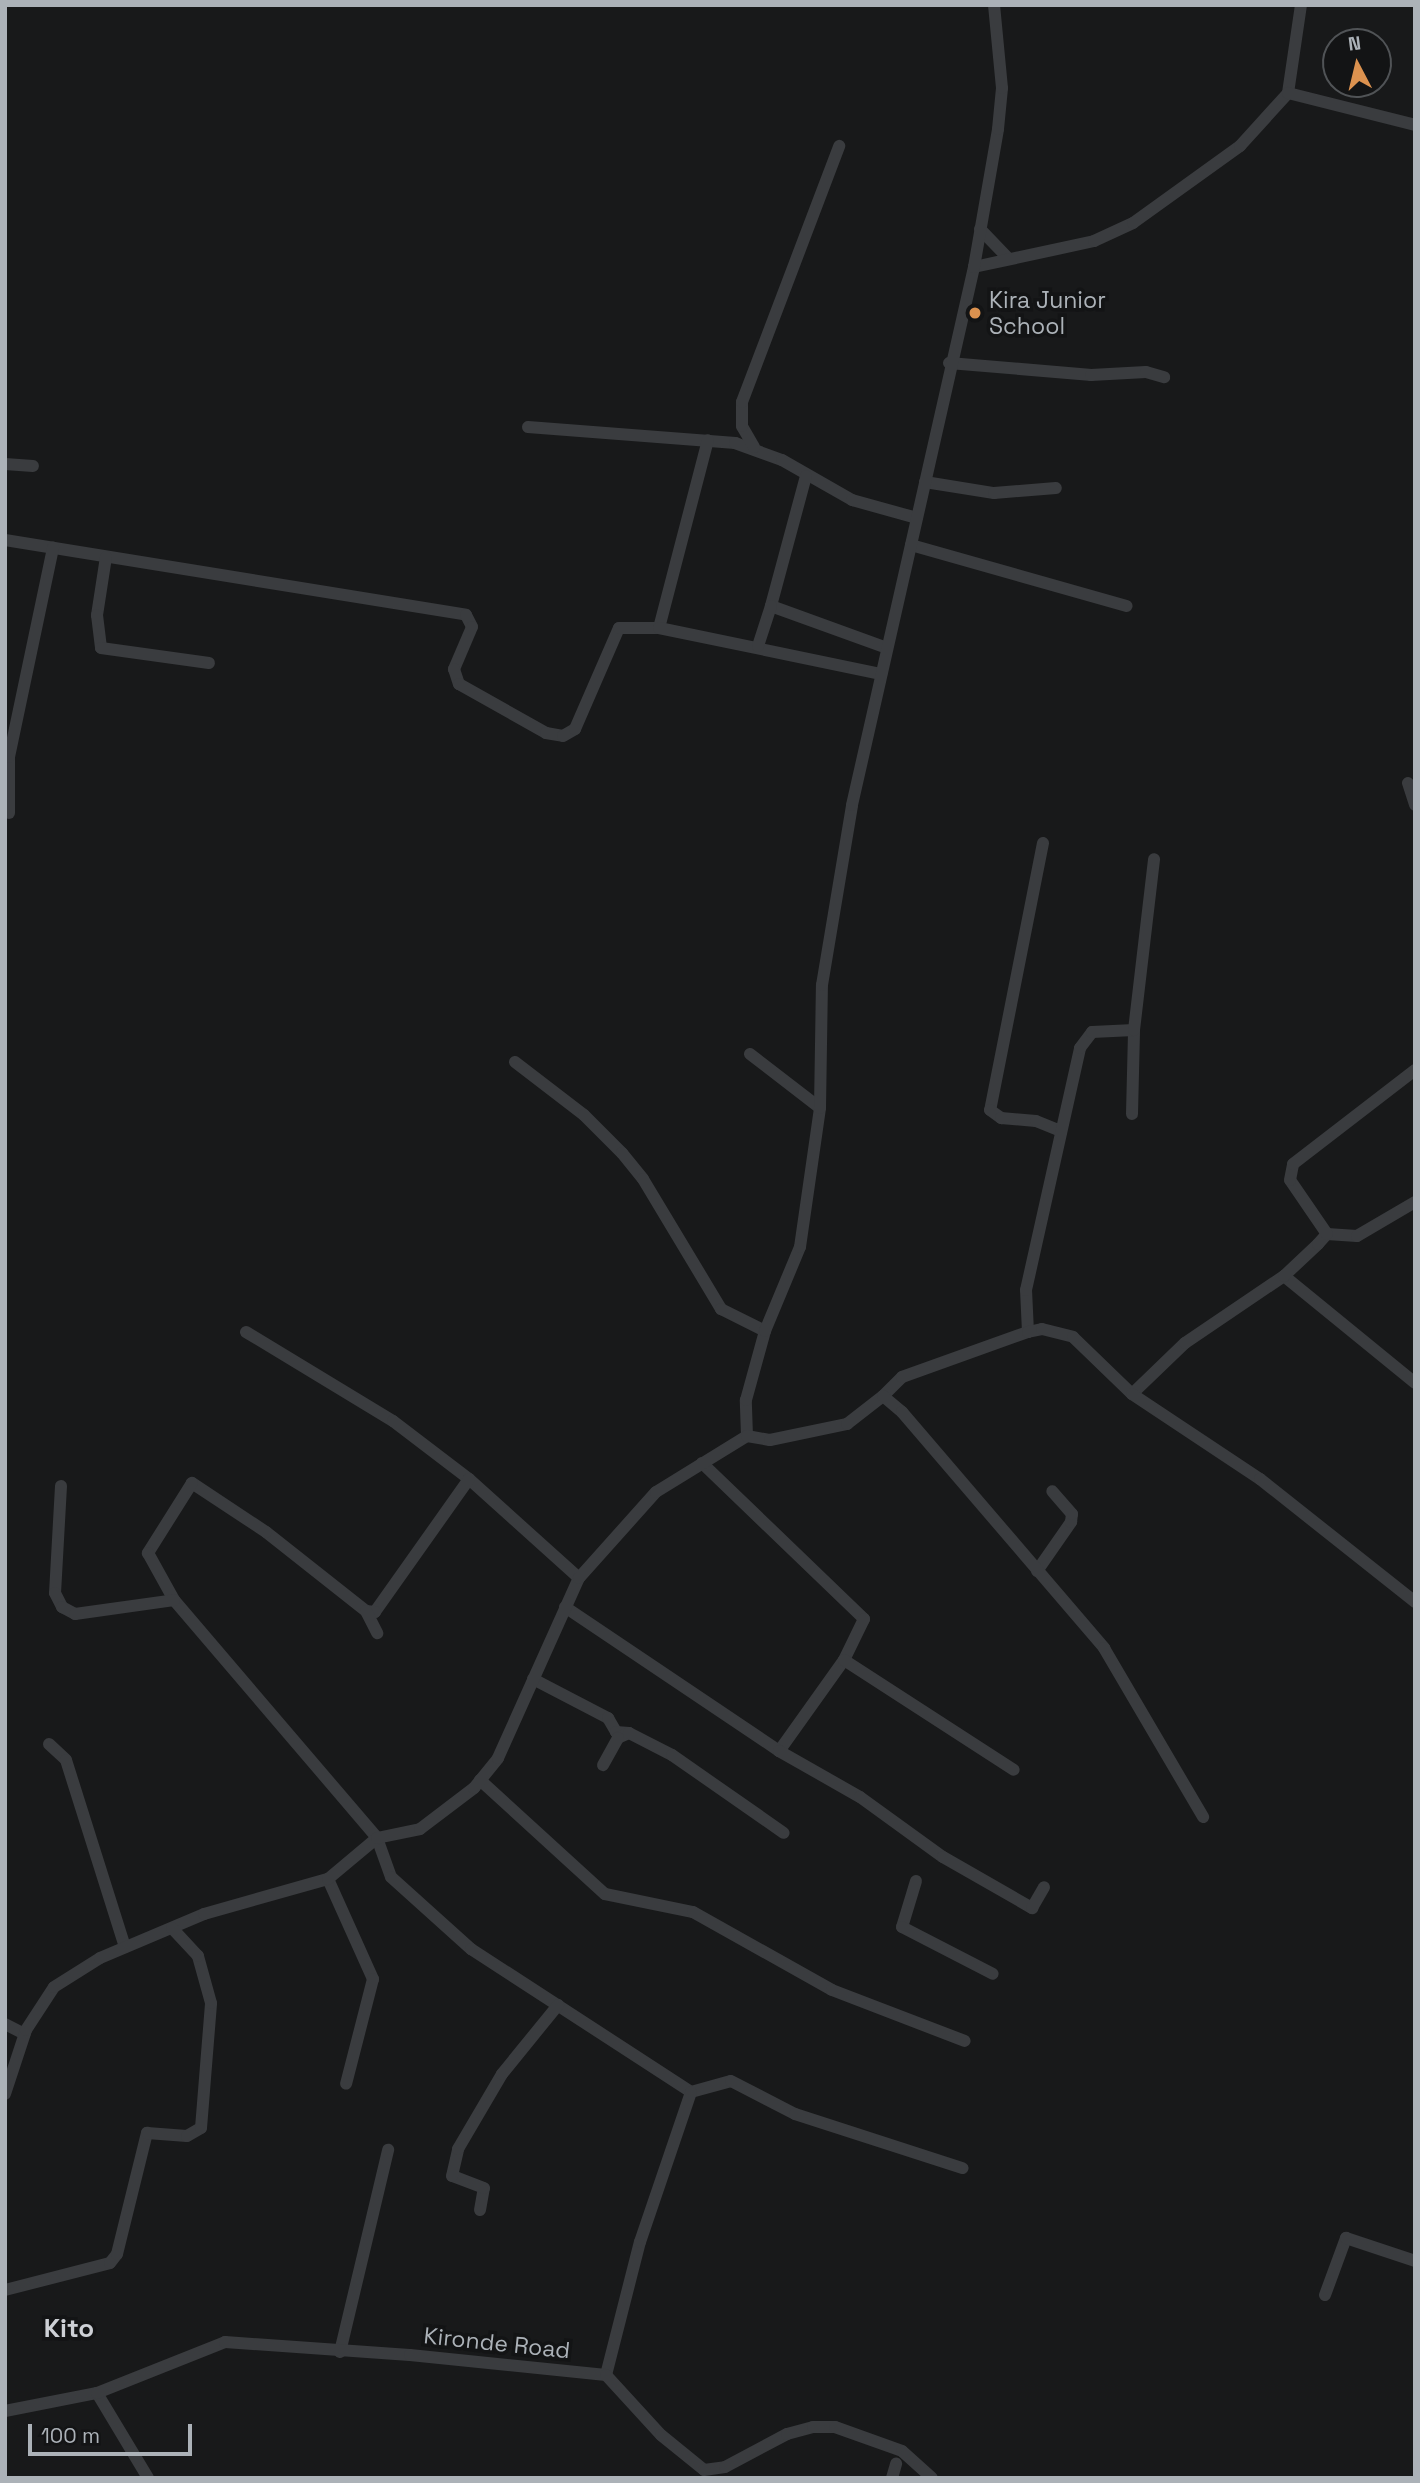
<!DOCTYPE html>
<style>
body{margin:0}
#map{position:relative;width:1420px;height:2483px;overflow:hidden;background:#18191a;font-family:"Space Grotesk",sans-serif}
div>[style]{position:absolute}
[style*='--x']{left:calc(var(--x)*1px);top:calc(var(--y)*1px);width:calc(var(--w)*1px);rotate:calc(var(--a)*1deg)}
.minor>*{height:12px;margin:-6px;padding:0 6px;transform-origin:6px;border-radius:6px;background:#3a3c3f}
.dots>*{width:19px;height:19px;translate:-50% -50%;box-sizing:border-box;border:4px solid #131415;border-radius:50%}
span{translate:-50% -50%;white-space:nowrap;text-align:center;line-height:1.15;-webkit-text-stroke:7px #131415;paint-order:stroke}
.poi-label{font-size:23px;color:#acb2b8}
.left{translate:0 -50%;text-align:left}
.street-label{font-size:23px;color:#acb2b8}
.quarter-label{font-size:26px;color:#cdd0d5;font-weight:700}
.frame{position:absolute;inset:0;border:7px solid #acb2b8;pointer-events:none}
.north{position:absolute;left:1322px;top:28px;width:70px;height:70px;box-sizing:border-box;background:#131415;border:2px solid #505356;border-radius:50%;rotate:353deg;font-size:19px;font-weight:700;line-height:28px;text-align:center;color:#acb2b8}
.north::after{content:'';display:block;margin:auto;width:24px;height:32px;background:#dc924f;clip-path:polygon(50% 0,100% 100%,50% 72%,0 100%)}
.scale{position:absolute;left:28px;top:2424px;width:164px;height:32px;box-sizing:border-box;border:4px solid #acb2b8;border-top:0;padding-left:9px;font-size:21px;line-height:24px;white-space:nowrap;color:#acb2b8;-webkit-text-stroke:5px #131415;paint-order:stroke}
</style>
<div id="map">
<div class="minor">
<div style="--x:1288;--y:93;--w:89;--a:-81.6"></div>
<div style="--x:980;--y:229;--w:39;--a:46"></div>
<div style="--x:974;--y:267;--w:123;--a:-12.2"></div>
<div style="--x:1094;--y:241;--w:43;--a:-24.8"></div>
<div style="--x:1133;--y:223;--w:132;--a:-35.7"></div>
<div style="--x:1240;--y:146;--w:72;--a:-47.8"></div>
<div style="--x:1288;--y:93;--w:131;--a:14.1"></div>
<div style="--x:949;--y:363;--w:143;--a:4.8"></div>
<div style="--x:1091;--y:375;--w:55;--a:-3.1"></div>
<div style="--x:1146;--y:372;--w:19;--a:16"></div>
<div style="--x:528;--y:427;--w:208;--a:4.4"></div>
<div style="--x:735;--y:443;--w:50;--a:19.9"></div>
<div style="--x:782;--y:460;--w:81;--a:29.7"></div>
<div style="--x:852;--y:500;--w:67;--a:15.5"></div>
<div style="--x:754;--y:447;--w:24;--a:-120"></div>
<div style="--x:742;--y:426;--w:24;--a:-90"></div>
<div style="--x:742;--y:402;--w:274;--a:-69.2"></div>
<div style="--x:5;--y:464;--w:28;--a:4"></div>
<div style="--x:806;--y:476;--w:135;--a:105.1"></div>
<div style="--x:771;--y:606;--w:123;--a:19.9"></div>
<div style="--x:925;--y:482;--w:70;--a:9.1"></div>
<div style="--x:994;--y:493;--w:62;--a:-4.6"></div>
<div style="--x:5;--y:540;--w:467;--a:9.2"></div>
<div style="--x:466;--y:615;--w:13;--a:63"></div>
<div style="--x:472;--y:627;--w:46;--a:113.2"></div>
<div style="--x:454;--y:669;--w:16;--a:72"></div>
<div style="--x:459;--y:684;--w:100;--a:29.4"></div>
<div style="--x:546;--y:733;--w:17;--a:10"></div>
<div style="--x:563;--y:736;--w:14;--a:-30"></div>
<div style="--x:575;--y:729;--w:110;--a:-66.5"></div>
<div style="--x:619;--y:628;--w:40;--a:0"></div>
<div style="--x:659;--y:628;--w:194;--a:-75.4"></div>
<div style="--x:911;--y:545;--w:224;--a:15.8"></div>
<div style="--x:106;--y:557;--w:59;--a:98.8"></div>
<div style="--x:97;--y:615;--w:33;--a:83"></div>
<div style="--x:101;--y:648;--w:109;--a:7.9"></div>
<div style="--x:659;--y:628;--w:227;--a:11.7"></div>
<div style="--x:758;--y:646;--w:42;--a:-72"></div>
<div style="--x:1408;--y:783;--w:23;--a:72"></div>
<div style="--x:9;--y:813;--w:56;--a:-90"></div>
<div style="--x:9;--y:757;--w:214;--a:-78.1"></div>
<div style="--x:1043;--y:843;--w:272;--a:101.2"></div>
<div style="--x:990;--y:1110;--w:14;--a:36"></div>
<div style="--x:1001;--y:1118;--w:35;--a:5"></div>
<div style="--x:1036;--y:1121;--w:24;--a:22"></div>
<div style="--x:750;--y:1054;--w:88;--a:37.6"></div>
<div style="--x:515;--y:1062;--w:87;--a:37.5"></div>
<div style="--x:584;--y:1115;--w:54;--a:45"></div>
<div style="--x:622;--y:1153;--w:33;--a:51"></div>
<div style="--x:643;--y:1179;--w:152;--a:59"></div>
<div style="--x:721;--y:1309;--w:49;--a:26.6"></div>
<div style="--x:1132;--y:1114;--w:84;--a:-88.6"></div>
<div style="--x:1327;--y:1234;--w:30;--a:4"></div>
<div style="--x:1357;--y:1236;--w:67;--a:-30.4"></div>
<div style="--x:1284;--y:1276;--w:169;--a:39.2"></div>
<div style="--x:246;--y:1332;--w:172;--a:31.2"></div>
<div style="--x:393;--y:1421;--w:96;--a:37.3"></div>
<div style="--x:469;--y:1479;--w:148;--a:42"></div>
<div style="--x:1028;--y:1332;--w:42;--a:-92.7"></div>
<div style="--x:1026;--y:1290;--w:248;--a:-77.4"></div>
<div style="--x:1080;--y:1048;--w:20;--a:-53"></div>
<div style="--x:1092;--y:1032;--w:42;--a:-2.7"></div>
<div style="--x:1134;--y:1030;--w:172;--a:-83.3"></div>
<div style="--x:1132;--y:1394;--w:74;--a:-43.9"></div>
<div style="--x:1185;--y:1343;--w:120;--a:-34.1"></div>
<div style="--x:1284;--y:1276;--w:47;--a:-43.3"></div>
<div style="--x:1318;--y:1244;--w:13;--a:-48"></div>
<div style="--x:1327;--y:1234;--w:65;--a:-124.4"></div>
<div style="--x:1290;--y:1180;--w:16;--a:-79"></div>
<div style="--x:1293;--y:1164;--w:154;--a:-37.6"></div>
<div style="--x:883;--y:1396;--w:27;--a:-45"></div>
<div style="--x:902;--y:1377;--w:134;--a:-19.7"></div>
<div style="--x:1028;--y:1332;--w:14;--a:-12"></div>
<div style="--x:1042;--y:1329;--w:32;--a:14"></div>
<div style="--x:1073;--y:1337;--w:82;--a:44"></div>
<div style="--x:1132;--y:1394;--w:154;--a:33.6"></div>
<div style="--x:1260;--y:1479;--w:198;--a:38.4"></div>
<div style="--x:747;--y:1436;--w:36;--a:-92"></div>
<div style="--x:746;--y:1400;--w:72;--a:-74.6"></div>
<div style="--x:765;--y:1331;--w:91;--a:-67.4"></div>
<div style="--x:800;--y:1247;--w:140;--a:-81.8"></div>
<div style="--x:820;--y:1108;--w:123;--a:-89.1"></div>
<div style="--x:822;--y:985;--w:182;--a:-80.5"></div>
<div style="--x:852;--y:805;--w:552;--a:-77.22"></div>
<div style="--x:974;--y:267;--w:140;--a:-80.1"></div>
<div style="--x:998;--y:129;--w:41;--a:-84.4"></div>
<div style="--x:1002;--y:88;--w:83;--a:-95.5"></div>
<div style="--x:702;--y:1463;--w:225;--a:43.9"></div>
<div style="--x:864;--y:1619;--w:46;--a:116"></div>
<div style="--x:844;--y:1660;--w:112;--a:125.5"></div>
<div style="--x:469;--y:1479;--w:163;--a:125.3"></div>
<div style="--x:375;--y:1612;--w:9;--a:-174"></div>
<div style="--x:366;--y:1611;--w:127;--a:-141.7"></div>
<div style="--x:266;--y:1532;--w:89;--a:-146.5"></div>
<div style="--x:192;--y:1483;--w:83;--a:122.2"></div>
<div style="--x:148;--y:1553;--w:54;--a:61"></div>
<div style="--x:174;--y:1600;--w:313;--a:49.5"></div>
<div style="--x:377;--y:1838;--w:41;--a:70.3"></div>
<div style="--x:391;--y:1877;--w:108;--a:42"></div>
<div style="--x:471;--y:1949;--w:262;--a:33"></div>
<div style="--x:691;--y:2092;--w:41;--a:-15.4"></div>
<div style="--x:731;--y:2081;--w:72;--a:27.3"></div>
<div style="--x:795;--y:2114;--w:176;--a:17.9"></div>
<div style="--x:61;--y:1486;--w:107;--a:93.2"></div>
<div style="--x:55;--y:1593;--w:16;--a:63"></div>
<div style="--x:62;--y:1607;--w:15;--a:28"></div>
<div style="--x:75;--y:1614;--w:100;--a:-8"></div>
<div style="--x:1037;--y:1571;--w:60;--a:-55.2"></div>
<div style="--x:1071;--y:1522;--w:8;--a:-83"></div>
<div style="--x:1072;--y:1514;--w:30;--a:-131"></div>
<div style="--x:565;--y:1607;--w:258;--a:33.9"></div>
<div style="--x:779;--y:1751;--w:93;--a:29.6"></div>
<div style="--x:860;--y:1797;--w:102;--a:35.9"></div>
<div style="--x:943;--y:1857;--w:103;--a:29.8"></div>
<div style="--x:1032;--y:1908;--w:24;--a:-60"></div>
<div style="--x:366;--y:1611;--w:25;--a:63"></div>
<div style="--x:844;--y:1660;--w:202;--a:32.9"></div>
<div style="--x:533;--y:1679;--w:85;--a:27.5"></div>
<div style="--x:608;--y:1718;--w:16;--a:60"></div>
<div style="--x:616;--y:1732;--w:13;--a:4"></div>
<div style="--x:629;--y:1733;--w:12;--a:156"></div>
<div style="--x:618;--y:1738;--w:31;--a:119"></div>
<div style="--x:629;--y:1733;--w:48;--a:27.1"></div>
<div style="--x:672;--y:1755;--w:136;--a:34.9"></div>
<div style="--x:49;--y:1744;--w:23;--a:43"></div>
<div style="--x:66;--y:1760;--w:196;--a:72.5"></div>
<div style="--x:480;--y:1780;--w:169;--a:42.4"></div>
<div style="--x:605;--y:1894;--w:90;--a:11.6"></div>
<div style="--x:693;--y:1912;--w:159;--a:29.3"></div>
<div style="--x:832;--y:1990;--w:142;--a:21"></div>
<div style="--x:328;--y:1879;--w:110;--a:65.8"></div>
<div style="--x:373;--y:1979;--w:108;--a:104.4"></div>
<div style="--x:916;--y:1881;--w:48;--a:106.9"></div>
<div style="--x:902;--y:1927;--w:102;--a:27.3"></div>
<div style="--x:5;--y:2024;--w:22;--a:27"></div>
<div style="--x:5;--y:2094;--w:67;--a:-71.8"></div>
<div style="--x:26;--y:2030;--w:51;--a:-56.9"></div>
<div style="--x:54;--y:1987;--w:54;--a:-32.2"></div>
<div style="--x:100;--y:1958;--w:113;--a:-22.9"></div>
<div style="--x:204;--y:1914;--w:129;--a:-15.8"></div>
<div style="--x:328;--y:1879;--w:64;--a:-39.9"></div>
<div style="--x:377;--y:1838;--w:44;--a:-11.8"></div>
<div style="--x:420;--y:1829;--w:68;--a:-37.2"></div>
<div style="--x:474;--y:1788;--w:38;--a:-51"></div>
<div style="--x:498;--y:1758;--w:197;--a:-65.8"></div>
<div style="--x:579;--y:1578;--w:115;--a:-48.2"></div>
<div style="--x:656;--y:1492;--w:107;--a:-31.6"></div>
<div style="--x:747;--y:1436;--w:23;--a:10"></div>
<div style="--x:770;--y:1440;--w:79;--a:-11.7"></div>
<div style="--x:847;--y:1424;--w:46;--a:-37.9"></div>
<div style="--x:883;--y:1396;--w:25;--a:40"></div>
<div style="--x:902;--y:1412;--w:311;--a:49.4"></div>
<div style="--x:1104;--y:1648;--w:196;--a:59.6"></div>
<div style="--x:480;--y:2210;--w:22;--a:-80"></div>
<div style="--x:484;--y:2188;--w:34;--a:-159"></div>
<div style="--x:452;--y:2176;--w:28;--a:-77"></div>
<div style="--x:458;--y:2149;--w:87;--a:-59.6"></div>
<div style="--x:502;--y:2074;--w:89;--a:-50.9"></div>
<div style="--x:5;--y:2290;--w:108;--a:-14.4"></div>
<div style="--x:110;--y:2263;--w:11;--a:-52"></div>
<div style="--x:117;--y:2254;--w:125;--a:-76.1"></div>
<div style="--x:147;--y:2133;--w:40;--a:4.3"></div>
<div style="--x:187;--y:2136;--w:16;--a:-30"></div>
<div style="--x:201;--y:2128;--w:125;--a:-85.4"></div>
<div style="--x:211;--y:2003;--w:49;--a:-105.5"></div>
<div style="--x:198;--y:1956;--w:38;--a:-133"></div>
<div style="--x:1325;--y:2295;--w:61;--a:-69.8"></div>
<div style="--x:1346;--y:2238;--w:73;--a:18.4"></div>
<div style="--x:340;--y:2352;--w:208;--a:-76.6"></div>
<div style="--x:606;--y:2375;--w:137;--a:-75.7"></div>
<div style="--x:640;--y:2242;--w:158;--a:-71.2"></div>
<div style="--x:97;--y:2393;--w:99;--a:59"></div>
<div style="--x:5;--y:2411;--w:94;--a:-11.1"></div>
<div style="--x:97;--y:2393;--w:138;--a:-21.7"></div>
<div style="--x:225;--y:2342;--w:185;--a:4"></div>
<div style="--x:410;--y:2355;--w:197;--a:5.8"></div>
<div style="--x:606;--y:2375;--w:81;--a:47.5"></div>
<div style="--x:661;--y:2435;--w:55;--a:39.1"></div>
<div style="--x:704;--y:2470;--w:21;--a:-8"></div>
<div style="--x:725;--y:2467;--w:70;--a:-28"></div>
<div style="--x:787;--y:2434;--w:27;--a:-15"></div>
<div style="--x:813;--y:2427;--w:22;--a:0"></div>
<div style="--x:835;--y:2427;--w:71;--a:19.7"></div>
<div style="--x:902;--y:2451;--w:40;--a:42"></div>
<div style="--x:892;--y:2478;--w:15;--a:-74"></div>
</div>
<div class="dots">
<div style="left:975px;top:313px;background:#dc924f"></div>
</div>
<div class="poi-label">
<span class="left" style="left:989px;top:313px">Kira Junior<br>School</span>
</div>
<div class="street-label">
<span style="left:497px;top:2343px;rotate:6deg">Kironde Road</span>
</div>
<div class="quarter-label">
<span style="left:69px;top:2329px">Kito</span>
</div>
<div class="frame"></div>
<div class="north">N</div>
<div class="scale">100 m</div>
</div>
